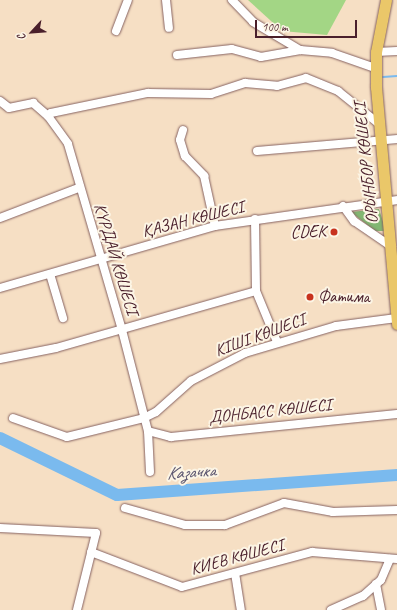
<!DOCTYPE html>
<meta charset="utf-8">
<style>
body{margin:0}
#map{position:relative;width:397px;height:610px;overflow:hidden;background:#f6dfc4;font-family:Caveat,sans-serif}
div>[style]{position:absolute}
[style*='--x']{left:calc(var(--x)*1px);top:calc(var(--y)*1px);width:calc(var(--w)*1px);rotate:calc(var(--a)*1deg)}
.green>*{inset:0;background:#a3d685}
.forest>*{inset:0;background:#82b772}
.stream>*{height:2px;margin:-1px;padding:0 1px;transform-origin:1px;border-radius:1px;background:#7abaee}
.river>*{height:12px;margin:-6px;padding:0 6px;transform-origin:6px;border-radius:6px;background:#7abaee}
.roads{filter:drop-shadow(0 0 1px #866261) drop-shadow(0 0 1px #866261)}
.minor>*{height:8px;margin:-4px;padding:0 4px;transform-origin:4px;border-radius:4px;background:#fff}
.major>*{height:11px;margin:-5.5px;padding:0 5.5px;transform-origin:5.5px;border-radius:5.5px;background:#eac769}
.dots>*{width:11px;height:11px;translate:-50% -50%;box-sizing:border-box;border:2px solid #fcf5e5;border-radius:50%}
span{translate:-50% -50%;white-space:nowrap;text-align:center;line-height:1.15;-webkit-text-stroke:4px #fcf5e5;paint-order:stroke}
.street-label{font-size:17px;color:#4a1f2b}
.poi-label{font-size:17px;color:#4a1f2b}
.right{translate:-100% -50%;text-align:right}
.left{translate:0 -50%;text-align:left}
.water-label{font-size:18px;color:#5b556f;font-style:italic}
.north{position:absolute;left:12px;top:12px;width:40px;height:40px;-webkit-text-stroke:3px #fcf5e5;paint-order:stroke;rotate:244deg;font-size:11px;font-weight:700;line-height:16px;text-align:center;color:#4a1f2b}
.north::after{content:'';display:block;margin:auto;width:14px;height:18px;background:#4a1f2b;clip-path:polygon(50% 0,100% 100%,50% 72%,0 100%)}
.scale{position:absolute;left:255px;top:20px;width:102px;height:18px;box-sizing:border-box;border:2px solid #4a1f2b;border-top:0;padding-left:5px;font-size:12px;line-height:14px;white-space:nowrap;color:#4a1f2b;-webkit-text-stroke:3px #fcf5e5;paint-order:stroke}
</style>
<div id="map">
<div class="green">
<div style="clip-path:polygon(248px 0,346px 0,327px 35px,282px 31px)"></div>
</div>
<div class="forest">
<div style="clip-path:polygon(379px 209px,386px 231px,375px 231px,351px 212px)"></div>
</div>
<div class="stream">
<div style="--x:383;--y:77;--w:14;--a:-4"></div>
</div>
<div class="river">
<div style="--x:0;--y:438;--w:130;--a:26"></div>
<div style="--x:117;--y:495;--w:281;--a:-4.1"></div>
</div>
<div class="roads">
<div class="minor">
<div style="--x:166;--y:0;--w:28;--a:84"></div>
<div style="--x:232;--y:0;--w:30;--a:46"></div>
<div style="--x:253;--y:22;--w:55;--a:30.8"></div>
<div style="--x:116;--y:31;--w:33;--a:-69"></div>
<div style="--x:376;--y:52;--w:21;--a:-3"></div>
<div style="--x:177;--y:55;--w:55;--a:-6.2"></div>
<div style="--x:232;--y:49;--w:30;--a:15"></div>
<div style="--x:261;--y:57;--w:40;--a:-10"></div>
<div style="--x:300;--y:50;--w:32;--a:5"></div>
<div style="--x:332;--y:53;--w:46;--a:19.2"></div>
<div style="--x:0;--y:101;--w:11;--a:38"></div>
<div style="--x:9;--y:108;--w:25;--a:-12"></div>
<div style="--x:33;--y:103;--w:20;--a:41"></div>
<div style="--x:48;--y:116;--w:34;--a:54"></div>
<div style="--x:68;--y:144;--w:194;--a:73.8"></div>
<div style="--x:122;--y:330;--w:104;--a:75.6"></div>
<div style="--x:148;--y:431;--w:41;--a:87.2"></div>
<div style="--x:48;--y:116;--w:4;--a:-45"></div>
<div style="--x:51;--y:113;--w:99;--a:-11.7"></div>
<div style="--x:148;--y:93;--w:63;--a:0.9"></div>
<div style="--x:211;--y:94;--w:36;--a:-18"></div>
<div style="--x:245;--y:83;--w:32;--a:5"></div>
<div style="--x:277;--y:86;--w:30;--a:-15"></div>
<div style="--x:306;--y:78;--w:35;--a:22"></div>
<div style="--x:338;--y:91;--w:53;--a:38.8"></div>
<div style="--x:183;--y:130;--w:10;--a:107"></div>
<div style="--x:180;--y:140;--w:17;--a:73"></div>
<div style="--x:185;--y:156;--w:28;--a:46"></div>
<div style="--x:204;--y:176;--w:51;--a:77.6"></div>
<div style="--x:257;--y:151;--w:141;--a:-4.9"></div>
<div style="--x:343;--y:206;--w:19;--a:54"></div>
<div style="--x:354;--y:221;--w:46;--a:34.4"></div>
<div style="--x:0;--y:218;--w:84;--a:-21"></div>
<div style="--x:255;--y:219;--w:72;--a:89.2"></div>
<div style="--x:256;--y:291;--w:55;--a:67.6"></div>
<div style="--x:50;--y:274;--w:46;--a:73.5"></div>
<div style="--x:0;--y:288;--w:224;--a:-16.1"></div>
<div style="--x:215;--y:226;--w:184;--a:-8.1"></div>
<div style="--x:0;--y:359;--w:57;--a:-11.1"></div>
<div style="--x:56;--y:348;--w:208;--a:-15.9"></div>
<div style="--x:13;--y:418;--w:57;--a:19.4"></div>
<div style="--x:67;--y:437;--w:79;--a:-13.9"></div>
<div style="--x:144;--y:418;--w:13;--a:-27"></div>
<div style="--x:156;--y:412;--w:47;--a:-41.5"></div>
<div style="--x:191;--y:381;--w:61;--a:-27.4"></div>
<div style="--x:245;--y:353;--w:95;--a:-16.5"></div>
<div style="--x:336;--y:326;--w:61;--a:-7.6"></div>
<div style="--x:148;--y:431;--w:24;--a:15"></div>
<div style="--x:171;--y:437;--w:227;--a:-5.8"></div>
<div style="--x:125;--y:508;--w:62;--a:15.8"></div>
<div style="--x:185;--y:525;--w:40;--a:0"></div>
<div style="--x:225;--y:525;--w:63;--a:-20.4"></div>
<div style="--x:284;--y:503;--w:50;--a:10.4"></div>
<div style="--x:333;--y:512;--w:64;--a:-1.8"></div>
<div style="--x:0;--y:528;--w:96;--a:3"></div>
<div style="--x:96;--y:533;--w:79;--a:103.9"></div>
<div style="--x:91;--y:552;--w:97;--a:21"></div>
<div style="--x:182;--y:587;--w:135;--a:-15.1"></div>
<div style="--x:312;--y:552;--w:85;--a:4.7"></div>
<div style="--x:235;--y:573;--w:37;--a:81"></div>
<div style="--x:376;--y:584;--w:26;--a:79"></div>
<div style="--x:331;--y:610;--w:35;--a:-24"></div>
<div style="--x:363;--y:596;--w:24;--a:-42"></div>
<div style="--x:381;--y:580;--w:23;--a:-67"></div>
</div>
<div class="major">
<div style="--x:386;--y:0;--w:53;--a:100.9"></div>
<div style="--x:376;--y:52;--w:35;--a:90"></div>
<div style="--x:376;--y:87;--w:238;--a:84.9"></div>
</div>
</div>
<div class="dots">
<div style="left:334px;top:232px;background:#c8321e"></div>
<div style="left:310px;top:297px;background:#c8321e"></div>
</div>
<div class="street-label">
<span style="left:366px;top:163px;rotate:-96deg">ОРЫНБОР КӨШЕСІ</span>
<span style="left:193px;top:219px;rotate:-14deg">ҚАЗАН КӨШЕСІ</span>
<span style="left:116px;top:259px;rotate:73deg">КҮРДАЙ КӨШЕСІ</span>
<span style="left:260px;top:335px;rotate:-20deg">КІШІ КӨШЕСІ</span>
<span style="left:270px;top:411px;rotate:-6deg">ДОНБАСС КӨШЕСІ</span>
<span style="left:237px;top:557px;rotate:-15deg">КИЕВ КӨШЕСІ</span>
</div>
<div class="poi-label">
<span class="right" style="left:326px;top:232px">CDEK</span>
<span class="left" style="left:318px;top:297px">Фатима</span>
</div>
<div class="water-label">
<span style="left:191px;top:472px;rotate:-4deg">Казачка</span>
</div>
<div class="north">С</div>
<div class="scale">100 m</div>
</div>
